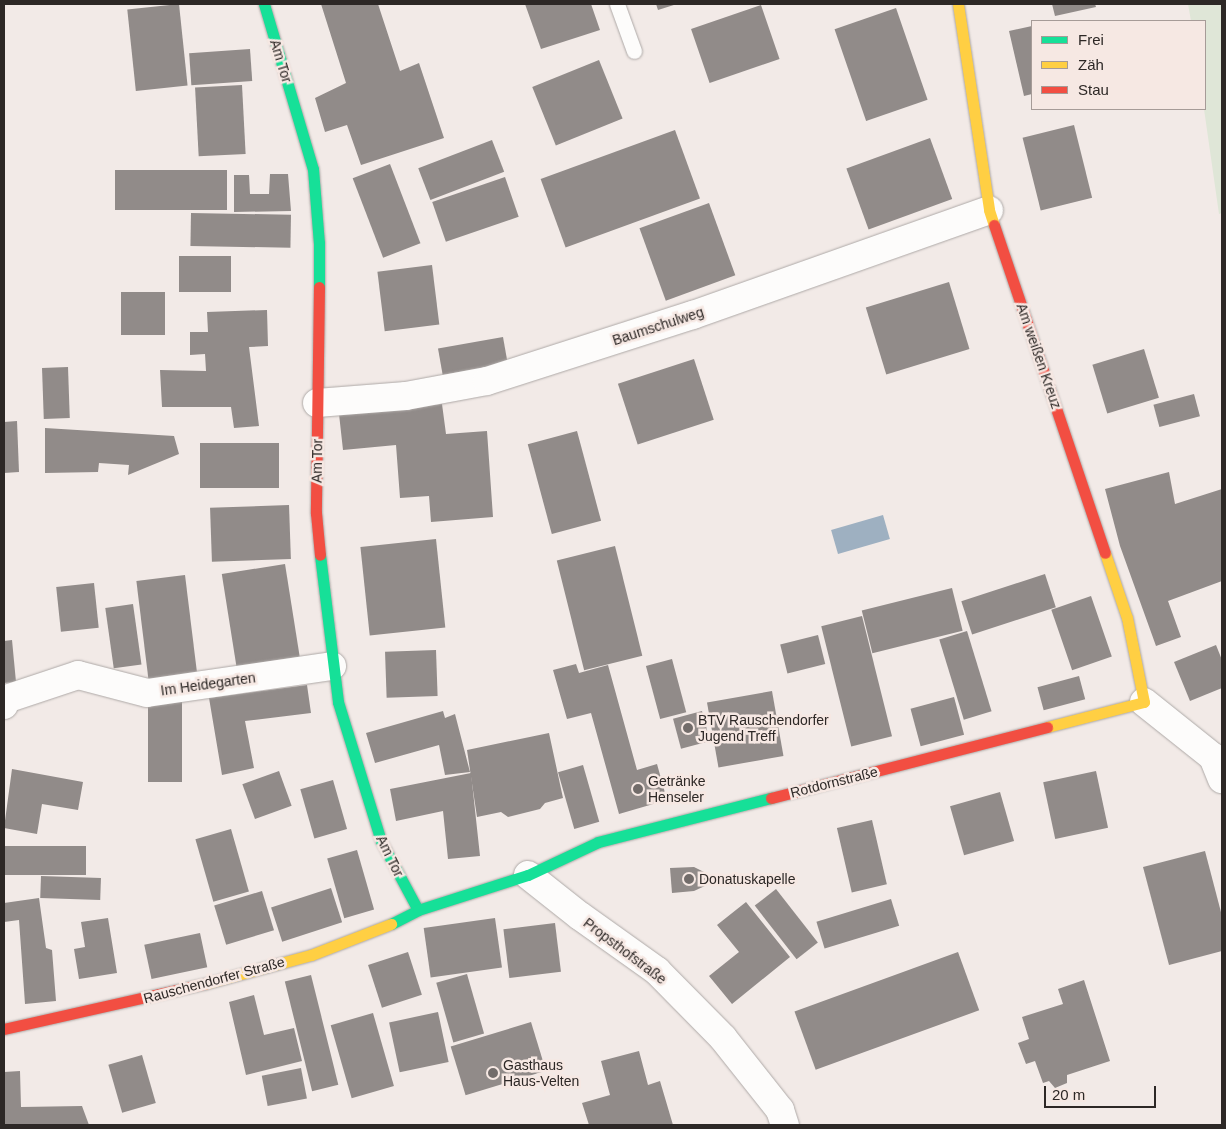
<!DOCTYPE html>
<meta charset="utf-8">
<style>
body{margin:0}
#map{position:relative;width:1226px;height:1129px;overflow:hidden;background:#f2eae7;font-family:Helvetica,sans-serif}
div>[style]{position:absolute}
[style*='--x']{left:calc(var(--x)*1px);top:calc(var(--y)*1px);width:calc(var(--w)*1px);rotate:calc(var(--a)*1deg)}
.green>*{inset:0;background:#dfe6d7}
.water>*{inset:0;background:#9eb0c1;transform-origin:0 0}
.building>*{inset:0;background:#918b89;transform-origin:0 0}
.roads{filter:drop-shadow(0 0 1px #aea9a7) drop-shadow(0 0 1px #aea9a7)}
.lane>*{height:15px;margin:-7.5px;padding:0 7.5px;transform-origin:7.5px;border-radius:7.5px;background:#fdfcfb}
.street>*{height:28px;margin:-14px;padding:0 14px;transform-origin:14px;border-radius:14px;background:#fdfcfb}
.fast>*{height:11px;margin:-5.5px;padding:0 5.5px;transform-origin:5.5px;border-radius:5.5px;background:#16e098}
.slow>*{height:11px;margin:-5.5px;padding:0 5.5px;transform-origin:5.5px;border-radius:5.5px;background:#ffcf43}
.jam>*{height:11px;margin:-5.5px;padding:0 5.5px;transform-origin:5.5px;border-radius:5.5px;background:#f24e42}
.dots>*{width:14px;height:14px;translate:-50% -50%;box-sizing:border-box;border:2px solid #f6e8e3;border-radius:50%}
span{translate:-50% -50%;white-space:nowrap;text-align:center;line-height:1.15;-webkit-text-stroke:5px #f6e8e3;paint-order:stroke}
.street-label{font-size:14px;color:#2d2826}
.poi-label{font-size:14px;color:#2d2826}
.left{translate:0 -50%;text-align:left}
.frame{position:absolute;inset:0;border:5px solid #2d2826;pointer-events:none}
.legend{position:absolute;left:1031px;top:20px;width:175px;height:90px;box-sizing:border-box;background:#f6e8e3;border:1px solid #a69b97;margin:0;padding:6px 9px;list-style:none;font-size:15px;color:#2d2826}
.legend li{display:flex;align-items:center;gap:10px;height:25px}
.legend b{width:25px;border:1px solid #a69b97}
.scale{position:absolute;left:1044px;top:1086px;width:112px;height:22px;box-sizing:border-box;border:2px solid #2d2826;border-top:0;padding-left:6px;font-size:15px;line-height:18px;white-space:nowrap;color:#2d2826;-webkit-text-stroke:4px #f6e8e3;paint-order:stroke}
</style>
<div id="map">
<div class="green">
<div style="clip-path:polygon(1188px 4px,1222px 4px,1222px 213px,1219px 214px,1204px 109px,1205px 21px,1191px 21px)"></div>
</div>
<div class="water">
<div style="left:883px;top:515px;width:25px;height:54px;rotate:74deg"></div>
</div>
<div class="building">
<div style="left:179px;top:4px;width:82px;height:52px;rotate:84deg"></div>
<div style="clip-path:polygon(321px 4px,378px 4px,400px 71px,419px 63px,444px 138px,361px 165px,347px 125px,325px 132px,315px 98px,346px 83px)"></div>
<div style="clip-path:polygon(525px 4px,591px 4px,600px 30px,541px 49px)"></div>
<div style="clip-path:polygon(656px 4px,677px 4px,658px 10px)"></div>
<div style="clip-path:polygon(1052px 4px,1095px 4px,1096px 7px,1055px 16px)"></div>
<div style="left:761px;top:5px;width:57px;height:74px;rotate:71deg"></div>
<div style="left:896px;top:8px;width:97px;height:65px;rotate:71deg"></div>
<div style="clip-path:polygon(1032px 26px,1032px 94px,1024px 96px,1009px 31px)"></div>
<div style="left:250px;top:49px;width:32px;height:61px;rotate:86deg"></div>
<div style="left:599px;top:60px;width:63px;height:72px;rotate:68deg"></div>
<div style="left:242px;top:85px;width:69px;height:47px;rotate:87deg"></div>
<div style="left:1074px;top:125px;width:75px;height:53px;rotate:76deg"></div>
<div style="left:675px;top:130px;width:73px;height:143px;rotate:70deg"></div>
<div style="left:930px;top:138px;width:65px;height:89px;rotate:70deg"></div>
<div style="left:492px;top:140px;width:34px;height:79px;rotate:69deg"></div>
<div style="left:390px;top:164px;width:85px;height:40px;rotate:69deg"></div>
<div style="left:227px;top:170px;width:40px;height:112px;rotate:90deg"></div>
<div style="clip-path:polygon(270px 174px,288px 174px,291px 211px,234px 212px,234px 175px,249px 175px,250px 194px,269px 194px)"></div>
<div style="left:505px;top:177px;width:42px;height:77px;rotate:71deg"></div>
<div style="left:709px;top:203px;width:77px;height:74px;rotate:70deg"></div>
<div style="left:191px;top:213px;width:100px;height:33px;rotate:1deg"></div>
<div style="left:179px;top:256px;width:52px;height:36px"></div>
<div style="left:432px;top:265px;width:60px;height:55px;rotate:83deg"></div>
<div style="left:949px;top:282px;width:70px;height:87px;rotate:73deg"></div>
<div style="left:121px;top:292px;width:44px;height:43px"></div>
<div style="clip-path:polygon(267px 310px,268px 346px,249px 347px,259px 426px,234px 428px,231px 407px,162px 407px,160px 370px,206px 371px,205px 354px,190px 355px,190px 332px,208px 332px,207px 312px)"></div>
<div style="left:503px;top:337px;width:27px;height:66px;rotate:80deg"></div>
<div style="left:1144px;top:349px;width:51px;height:54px;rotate:73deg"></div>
<div style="left:694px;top:359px;width:64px;height:80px;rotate:72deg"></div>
<div style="left:68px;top:367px;width:51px;height:26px;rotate:88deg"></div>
<div style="left:1194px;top:394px;width:23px;height:42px;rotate:75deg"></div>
<div style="clip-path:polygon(442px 404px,446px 434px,487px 431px,493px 517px,431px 522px,429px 496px,400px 498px,396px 445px,343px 450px,339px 414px)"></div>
<div style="clip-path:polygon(17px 421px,19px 472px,4px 473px,4px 422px)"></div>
<div style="clip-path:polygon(45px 428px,174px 436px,179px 454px,128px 475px,129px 465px,99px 463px,98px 472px,45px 473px)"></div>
<div style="left:577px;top:431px;width:93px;height:51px;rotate:75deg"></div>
<div style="left:200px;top:443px;width:79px;height:45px"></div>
<div style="clip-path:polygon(1169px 472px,1175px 504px,1222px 489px,1222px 581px,1168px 601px,1181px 637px,1156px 646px,1120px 546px,1105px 489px)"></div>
<div style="left:289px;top:505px;width:54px;height:79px;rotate:88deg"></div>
<div style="left:436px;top:539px;width:89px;height:76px;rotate:84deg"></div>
<div style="left:615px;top:546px;width:113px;height:60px;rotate:76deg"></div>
<div style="left:285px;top:564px;width:94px;height:64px;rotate:81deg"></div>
<div style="left:1045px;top:574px;width:35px;height:88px;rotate:72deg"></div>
<div style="left:185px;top:575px;width:99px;height:49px;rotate:83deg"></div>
<div style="left:94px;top:583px;width:45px;height:38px;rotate:84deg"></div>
<div style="left:952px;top:588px;width:44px;height:93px;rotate:76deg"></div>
<div style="left:1091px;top:596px;width:64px;height:42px;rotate:71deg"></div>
<div style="left:133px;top:604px;width:61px;height:28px;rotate:82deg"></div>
<div style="left:862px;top:616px;width:124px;height:42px;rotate:76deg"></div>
<div style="left:967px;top:631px;width:84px;height:29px;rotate:73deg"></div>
<div style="left:818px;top:635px;width:30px;height:39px;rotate:76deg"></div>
<div style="clip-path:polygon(12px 640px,16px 682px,4px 683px,4px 641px)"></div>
<div style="clip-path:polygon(1216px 645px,1222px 660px,1222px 688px,1190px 701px,1174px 662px)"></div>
<div style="left:436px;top:650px;width:46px;height:51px;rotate:88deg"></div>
<div style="left:672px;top:659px;width:55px;height:27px;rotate:75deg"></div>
<div style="clip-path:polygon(576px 664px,579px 673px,608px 665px,637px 770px,657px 764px,667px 800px,619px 814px,591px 713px,567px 719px,553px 670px)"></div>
<div style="left:1079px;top:676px;width:24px;height:43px;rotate:75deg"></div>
<div style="clip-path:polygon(307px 685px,311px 713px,245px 721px,254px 768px,222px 775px,209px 698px)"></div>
<div style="left:772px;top:691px;width:66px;height:66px;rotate:80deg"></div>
<div style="left:954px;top:697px;width:39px;height:45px;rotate:75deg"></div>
<div style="left:148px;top:702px;width:34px;height:80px"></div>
<div style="clip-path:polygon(443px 711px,445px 718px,455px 714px,470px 772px,445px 775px,439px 745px,375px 763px,366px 733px)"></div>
<div style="left:702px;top:711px;width:31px;height:30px;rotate:75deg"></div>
<div style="clip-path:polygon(549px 733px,563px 798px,545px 803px,540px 809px,508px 817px,501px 812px,477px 817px,467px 750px)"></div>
<div style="left:583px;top:765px;width:59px;height:26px;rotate:74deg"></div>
<div style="clip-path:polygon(12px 769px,83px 782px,78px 810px,42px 804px,37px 834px,4px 828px)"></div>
<div style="left:279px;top:771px;width:37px;height:39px;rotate:70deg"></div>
<div style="left:1096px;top:771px;width:58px;height:54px;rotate:78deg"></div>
<div style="clip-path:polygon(471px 773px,480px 856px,448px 859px,443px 811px,396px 821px,390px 789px)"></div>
<div style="left:333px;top:780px;width:51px;height:34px;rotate:74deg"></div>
<div style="left:1000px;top:792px;width:51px;height:52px;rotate:74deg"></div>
<div style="left:872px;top:820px;width:66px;height:36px;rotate:77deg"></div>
<div style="left:231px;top:829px;width:65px;height:37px;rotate:74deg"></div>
<div style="left:4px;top:846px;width:82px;height:29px"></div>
<div style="left:357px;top:850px;width:62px;height:31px;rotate:74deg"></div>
<div style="clip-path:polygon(1205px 851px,1222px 916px,1222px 951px,1169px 965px,1143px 867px)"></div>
<div style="clip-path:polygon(694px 867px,706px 873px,707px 885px,694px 891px,672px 893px,670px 868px)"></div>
<div style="left:41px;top:876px;width:60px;height:22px;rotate:2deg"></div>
<div style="left:331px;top:888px;width:36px;height:63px;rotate:72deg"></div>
<div style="left:776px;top:889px;width:68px;height:27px;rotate:52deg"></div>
<div style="left:262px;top:891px;width:41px;height:50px;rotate:73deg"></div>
<div style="clip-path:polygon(39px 898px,46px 948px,52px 950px,56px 1001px,25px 1004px,19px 920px,4px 922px,4px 903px)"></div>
<div style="left:891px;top:899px;width:28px;height:78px;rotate:73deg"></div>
<div style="clip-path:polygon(746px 902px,790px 957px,732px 1004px,709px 976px,739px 952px,717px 925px)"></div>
<div style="clip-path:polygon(108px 918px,117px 973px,79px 979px,74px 949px,85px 947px,81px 922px)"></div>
<div style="left:495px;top:918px;width:50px;height:72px;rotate:82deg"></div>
<div style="left:555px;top:923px;width:49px;height:52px;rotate:83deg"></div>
<div style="left:200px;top:933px;width:35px;height:57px;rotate:78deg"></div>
<div style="left:408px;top:952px;width:45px;height:42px;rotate:72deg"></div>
<div style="left:958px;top:952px;width:62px;height:174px;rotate:70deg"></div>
<div style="left:467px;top:974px;width:62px;height:32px;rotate:74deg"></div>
<div style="left:311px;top:975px;width:113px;height:27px;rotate:76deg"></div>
<div style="clip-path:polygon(1084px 980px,1110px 1061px,1067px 1075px,1067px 1083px,1055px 1088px,1049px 1081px,1043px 1083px,1035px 1061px,1026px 1064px,1018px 1043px,1029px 1039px,1022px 1017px,1063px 1004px,1058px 989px)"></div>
<div style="clip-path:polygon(254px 995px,264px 1035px,294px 1028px,302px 1061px,246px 1075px,229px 1002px)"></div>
<div style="left:438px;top:1012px;width:51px;height:50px;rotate:78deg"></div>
<div style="left:373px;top:1013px;width:76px;height:44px;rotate:74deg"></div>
<div style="left:531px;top:1022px;width:51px;height:84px;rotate:73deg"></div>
<div style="clip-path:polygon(639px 1051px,648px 1085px,660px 1081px,673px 1125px,589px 1125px,582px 1103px,610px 1095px,601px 1061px)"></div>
<div style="left:142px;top:1055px;width:50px;height:35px;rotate:74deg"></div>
<div style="left:301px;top:1068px;width:31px;height:40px;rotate:79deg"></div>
<div style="clip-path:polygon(20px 1071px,21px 1107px,82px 1106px,89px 1125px,4px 1125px,4px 1072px)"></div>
</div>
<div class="roads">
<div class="lane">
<div style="--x:617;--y:4;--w:50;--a:70.1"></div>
</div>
<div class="street">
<div style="--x:317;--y:403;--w:89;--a:-4.5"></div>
<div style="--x:406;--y:396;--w:82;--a:-10.5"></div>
<div style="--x:487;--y:381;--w:216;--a:-17.8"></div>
<div style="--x:693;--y:315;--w:314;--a:-19.5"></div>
<div style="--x:1144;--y:702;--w:88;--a:38.6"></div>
<div style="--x:1213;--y:757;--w:24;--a:68"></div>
<div style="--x:4;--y:705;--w:6;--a:-72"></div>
<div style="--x:6;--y:699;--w:76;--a:-18.4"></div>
<div style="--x:78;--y:675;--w:71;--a:14.6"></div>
<div style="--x:147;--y:693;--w:187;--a:-8.3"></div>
<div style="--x:528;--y:875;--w:66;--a:38.3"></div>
<div style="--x:580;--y:916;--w:95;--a:35.5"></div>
<div style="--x:657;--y:971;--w:94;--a:45.4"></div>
<div style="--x:723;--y:1038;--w:92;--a:51.6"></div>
<div style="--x:780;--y:1110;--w:16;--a:72"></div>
</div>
<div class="fast">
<div style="--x:264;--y:4;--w:172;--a:73.5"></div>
<div style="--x:313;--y:169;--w:74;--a:85.4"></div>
<div style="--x:319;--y:243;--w:44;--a:90"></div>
<div style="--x:320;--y:555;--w:148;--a:83"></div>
<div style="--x:338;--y:702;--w:145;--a:72.8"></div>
<div style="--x:381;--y:841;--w:78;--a:61.8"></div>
<div style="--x:391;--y:924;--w:30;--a:-27"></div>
<div style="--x:418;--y:910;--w:115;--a:-17.7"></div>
<div style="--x:528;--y:875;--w:77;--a:-25.2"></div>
<div style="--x:598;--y:842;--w:179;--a:-14.3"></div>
</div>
<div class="slow">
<div style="--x:958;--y:4;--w:208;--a:81.4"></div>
<div style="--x:989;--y:210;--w:16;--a:72"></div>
<div style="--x:1047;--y:727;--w:100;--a:-14.5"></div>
<div style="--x:1144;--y:702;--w:86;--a:-101.4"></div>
<div style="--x:1127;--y:618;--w:69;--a:-108.7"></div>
<div style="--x:204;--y:984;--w:111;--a:-15.2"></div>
<div style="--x:311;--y:955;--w:86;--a:-21.2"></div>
</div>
<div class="jam">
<div style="--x:994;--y:225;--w:346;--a:71.3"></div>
<div style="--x:319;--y:287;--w:226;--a:90.8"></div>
<div style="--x:316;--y:513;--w:42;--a:84.6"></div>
<div style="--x:771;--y:798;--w:285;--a:-14.4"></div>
<div style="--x:4;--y:1029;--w:205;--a:-12.7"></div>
</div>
</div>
<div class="dots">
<div style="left:688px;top:728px;background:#726c6a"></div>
<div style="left:638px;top:789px;background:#726c6a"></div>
<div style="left:689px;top:879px;background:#726c6a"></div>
<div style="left:493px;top:1073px;background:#726c6a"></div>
</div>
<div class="street-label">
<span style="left:281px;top:61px;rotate:73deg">Am Tor</span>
<span style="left:658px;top:326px;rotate:-18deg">Baumschulweg</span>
<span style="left:1039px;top:356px;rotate:71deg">Am weißen Kreuz</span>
<span style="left:317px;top:461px;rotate:-89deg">Am Tor</span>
<span style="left:208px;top:684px;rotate:-8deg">Im Heidegarten</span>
<span style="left:834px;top:782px;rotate:-14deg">Rotdornstraße</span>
<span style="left:390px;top:856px;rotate:64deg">Am Tor</span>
<span style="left:625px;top:951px;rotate:37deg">Propsthofstraße</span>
<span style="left:214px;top:980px;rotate:-15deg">Rauschendorfer Straße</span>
</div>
<div class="poi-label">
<span class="left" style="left:698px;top:728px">BTV Rauschendorfer<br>Jugend Treff</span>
<span class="left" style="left:648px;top:789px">Getränke<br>Henseler</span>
<span class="left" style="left:699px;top:879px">Donatuskapelle</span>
<span class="left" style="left:503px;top:1073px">Gasthaus<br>Haus-Velten</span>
</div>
<div class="frame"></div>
<ul class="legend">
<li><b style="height:6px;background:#16e098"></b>Frei</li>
<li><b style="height:6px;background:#ffcf43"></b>Zäh</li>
<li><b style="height:6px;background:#f24e42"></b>Stau</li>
</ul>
<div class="scale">20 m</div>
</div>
